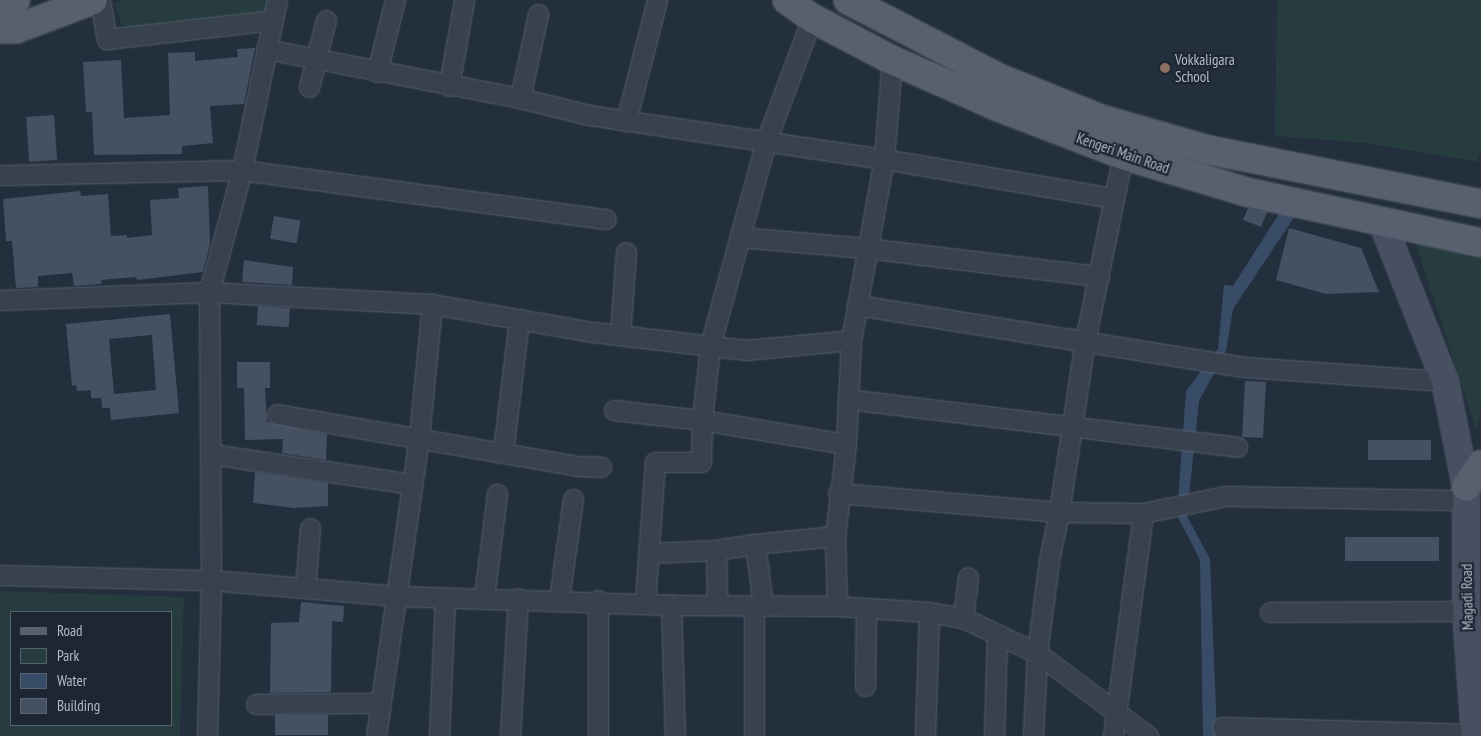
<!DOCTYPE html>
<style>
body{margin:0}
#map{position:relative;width:1481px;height:736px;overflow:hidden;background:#242f3e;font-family:"PT Sans Narrow",sans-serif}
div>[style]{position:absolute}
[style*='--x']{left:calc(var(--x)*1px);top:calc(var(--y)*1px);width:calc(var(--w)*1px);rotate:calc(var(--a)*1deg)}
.green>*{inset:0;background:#263c3f}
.water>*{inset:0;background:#394c67}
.building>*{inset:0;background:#455162;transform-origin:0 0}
.roads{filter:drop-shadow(0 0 1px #565f6c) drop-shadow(0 0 1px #565f6c)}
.street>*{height:19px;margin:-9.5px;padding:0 9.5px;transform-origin:9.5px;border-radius:9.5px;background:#38414e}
.secondary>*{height:26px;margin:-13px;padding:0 13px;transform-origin:13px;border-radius:13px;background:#465061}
.primary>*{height:28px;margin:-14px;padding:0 14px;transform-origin:14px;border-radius:14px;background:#56606e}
.dots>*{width:14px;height:14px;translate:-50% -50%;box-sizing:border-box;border:2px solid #1d2633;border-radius:50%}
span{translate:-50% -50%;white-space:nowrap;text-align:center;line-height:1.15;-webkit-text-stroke:4.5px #1d2633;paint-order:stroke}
.poi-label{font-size:15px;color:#b4bcc9}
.left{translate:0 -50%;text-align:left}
.street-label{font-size:15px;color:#b4bcc9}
.legend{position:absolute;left:10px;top:611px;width:162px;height:115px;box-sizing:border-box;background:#1d2633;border:1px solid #59626f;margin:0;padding:6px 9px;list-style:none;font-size:15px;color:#b4bcc9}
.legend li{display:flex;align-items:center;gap:10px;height:25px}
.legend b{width:25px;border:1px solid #59626f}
</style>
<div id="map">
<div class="green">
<div style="clip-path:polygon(125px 0,269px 0,268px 11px,124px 32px,114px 3px)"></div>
<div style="clip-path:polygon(1277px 0,1481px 0,1481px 151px,1477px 162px,1364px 143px,1275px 136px)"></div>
<div style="clip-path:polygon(1413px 236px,1481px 251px,1481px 405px,1477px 432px)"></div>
<div style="clip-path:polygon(evenodd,0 591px,184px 597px,180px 736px,0 736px,0 591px,11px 612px,171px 612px,171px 725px,11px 725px,11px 612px)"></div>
</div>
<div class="water">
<div style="clip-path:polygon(1284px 206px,1299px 210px,1233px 309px,1226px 351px,1199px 401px,1187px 516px,1210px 559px,1217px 736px,1203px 736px,1200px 560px,1177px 515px,1186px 391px,1218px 349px,1224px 285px,1233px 286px)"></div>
</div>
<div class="building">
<div style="clip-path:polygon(255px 48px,244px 104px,210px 106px,213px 143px,182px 146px,182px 154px,94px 155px,92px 112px,86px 112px,83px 62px,121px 60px,124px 118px,170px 115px,168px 53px,195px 52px,195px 61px,238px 57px,237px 49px)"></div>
<div style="left:54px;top:115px;width:45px;height:28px;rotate:86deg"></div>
<div style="clip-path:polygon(208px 186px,210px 244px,203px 272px,137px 280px,136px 277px,101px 280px,102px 284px,74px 286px,72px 273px,38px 276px,38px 287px,16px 288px,12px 241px,6px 241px,3px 199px,80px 191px,81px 196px,108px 194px,111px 236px,127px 235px,127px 238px,152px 235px,150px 200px,179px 198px,178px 188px)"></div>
<div style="clip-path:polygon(1248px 208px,1267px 212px,1261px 227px,1243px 220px)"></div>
<div style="left:274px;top:216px;width:27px;height:23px;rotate:10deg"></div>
<div style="clip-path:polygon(1289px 228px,1361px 248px,1379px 292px,1326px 294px,1276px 280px)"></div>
<div style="clip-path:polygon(244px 260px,293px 267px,292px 285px,242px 282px)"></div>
<div style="left:258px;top:306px;width:32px;height:19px;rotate:4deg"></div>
<div style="clip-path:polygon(evenodd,170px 314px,179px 413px,111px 420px,110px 408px,102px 408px,101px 398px,91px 398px,91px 390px,77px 391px,76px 385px,72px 386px,66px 324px,170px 314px,152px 335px,156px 390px,114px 394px,109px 339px,152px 335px)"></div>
<div style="clip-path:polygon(237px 362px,270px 362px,270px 388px,265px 388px,267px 422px,327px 434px,326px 460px,282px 453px,283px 439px,245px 440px,244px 388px,237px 388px)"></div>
<div style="left:1245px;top:381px;width:21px;height:56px;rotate:3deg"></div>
<div style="left:1431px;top:440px;width:20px;height:63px;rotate:90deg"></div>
<div style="clip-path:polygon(255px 472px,328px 483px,328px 506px,294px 508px,253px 503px)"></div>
<div style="left:1345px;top:537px;width:94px;height:24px"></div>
<div style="clip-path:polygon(301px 602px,344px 606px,343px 622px,332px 621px,331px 692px,270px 693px,271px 623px,299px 622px)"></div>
<div style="left:275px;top:715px;width:53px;height:20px"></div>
</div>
<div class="roads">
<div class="street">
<div style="--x:100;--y:0;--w:40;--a:80"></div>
<div style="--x:107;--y:39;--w:167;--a:-6.5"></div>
<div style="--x:812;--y:18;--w:131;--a:110.5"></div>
<div style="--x:766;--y:141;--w:213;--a:105.3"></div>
<div style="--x:710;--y:346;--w:74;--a:96.2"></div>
<div style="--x:702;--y:420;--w:146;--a:9.5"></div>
<div style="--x:266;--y:49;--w:259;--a:10.9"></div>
<div style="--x:520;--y:98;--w:71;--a:13.8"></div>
<div style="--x:589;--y:115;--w:298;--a:8.5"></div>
<div style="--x:884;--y:159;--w:232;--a:9.7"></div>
<div style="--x:377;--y:72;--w:74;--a:-76"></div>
<div style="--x:449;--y:86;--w:87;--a:-80.1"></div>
<div style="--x:309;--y:87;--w:69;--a:-75.8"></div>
<div style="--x:520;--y:98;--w:86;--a:-77.9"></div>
<div style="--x:626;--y:121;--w:125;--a:-75.6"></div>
<div style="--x:0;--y:175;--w:242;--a:-1.2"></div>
<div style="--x:242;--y:170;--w:367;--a:7.7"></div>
<div style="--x:740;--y:237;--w:126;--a:5"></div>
<div style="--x:866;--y:248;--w:235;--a:6.9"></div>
<div style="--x:0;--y:300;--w:209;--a:-2.2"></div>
<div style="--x:209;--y:292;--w:223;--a:3.1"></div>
<div style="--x:432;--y:304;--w:163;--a:9.9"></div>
<div style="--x:593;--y:332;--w:154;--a:6.7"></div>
<div style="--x:746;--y:350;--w:105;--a:-5.4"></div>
<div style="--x:851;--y:340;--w:104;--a:92.8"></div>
<div style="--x:846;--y:444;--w:93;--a:96.8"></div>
<div style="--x:835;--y:536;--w:70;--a:88.4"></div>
<div style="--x:857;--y:305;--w:392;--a:9.1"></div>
<div style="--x:1244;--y:367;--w:201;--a:4"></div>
<div style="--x:620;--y:335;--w:83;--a:-85.9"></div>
<div style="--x:851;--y:340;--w:184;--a:-79.7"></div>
<div style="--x:884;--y:159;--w:99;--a:-85.4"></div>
<div style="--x:848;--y:399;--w:392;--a:7"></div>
<div style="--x:614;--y:410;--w:89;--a:6.5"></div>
<div style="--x:702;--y:420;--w:42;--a:91.4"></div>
<div style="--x:701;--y:462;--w:46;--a:180"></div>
<div style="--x:655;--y:462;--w:141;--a:94.1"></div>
<div style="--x:277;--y:414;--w:304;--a:9.8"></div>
<div style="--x:577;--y:466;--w:24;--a:2"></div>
<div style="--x:503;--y:452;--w:134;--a:-83.1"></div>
<div style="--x:211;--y:454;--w:203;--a:8.5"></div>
<div style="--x:838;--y:493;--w:222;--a:4.9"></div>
<div style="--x:1059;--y:512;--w:84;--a:0.7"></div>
<div style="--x:1143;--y:513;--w:84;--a:-11.7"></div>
<div style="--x:1225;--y:496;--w:241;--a:1"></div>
<div style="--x:755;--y:544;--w:80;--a:-5.7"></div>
<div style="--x:716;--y:550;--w:55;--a:89"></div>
<div style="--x:650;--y:553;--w:66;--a:-2.6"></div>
<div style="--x:716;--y:550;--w:39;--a:-9"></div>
<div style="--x:755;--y:544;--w:62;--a:82.5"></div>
<div style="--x:0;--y:575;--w:211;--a:1.4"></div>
<div style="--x:211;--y:580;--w:188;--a:4.9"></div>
<div style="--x:398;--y:596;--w:265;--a:1.9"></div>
<div style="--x:663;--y:605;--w:174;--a:0.3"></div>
<div style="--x:837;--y:606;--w:92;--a:3.7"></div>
<div style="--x:929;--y:612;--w:35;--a:10"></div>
<div style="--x:963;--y:618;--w:82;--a:25.3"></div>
<div style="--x:1037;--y:653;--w:139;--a:36.8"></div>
<div style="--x:305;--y:588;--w:60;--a:-85.2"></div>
<div style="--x:484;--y:597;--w:104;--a:-82.8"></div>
<div style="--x:559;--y:599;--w:101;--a:-82"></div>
<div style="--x:671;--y:604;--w:132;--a:88.3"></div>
<div style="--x:1270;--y:612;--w:196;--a:-0.3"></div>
<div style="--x:963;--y:618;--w:41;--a:-83"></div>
<div style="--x:865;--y:686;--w:77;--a:-89.3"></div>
<div style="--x:256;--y:704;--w:124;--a:-0.5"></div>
<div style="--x:1222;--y:727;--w:253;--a:1.6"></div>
<div style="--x:925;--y:735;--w:123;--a:-88.1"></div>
<div style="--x:207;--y:736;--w:156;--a:-88.5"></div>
<div style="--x:211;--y:580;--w:288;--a:-90.4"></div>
<div style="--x:209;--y:292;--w:126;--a:-74.9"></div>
<div style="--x:242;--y:170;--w:174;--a:-78.4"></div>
<div style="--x:376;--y:736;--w:302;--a:-81.8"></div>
<div style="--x:419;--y:437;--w:134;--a:-84.4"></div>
<div style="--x:439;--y:736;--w:139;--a:-87.5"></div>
<div style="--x:510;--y:736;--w:138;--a:-86.7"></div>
<div style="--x:598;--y:736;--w:136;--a:-90"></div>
<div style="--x:754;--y:736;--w:131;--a:-90"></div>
<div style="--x:994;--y:736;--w:102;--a:-88.3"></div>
<div style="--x:1033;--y:736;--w:83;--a:-87.2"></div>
<div style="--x:1037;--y:653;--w:94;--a:-82.6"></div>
<div style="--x:1049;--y:560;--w:49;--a:-78.2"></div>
<div style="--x:1059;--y:512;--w:173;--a:-81.4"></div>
<div style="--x:1085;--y:341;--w:190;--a:-78.5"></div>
<div style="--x:1113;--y:736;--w:225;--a:-82.3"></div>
</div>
<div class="secondary">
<div style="--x:1382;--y:222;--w:171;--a:68.4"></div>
<div style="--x:1445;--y:381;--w:108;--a:78.8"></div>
<div style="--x:1466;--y:487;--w:124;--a:90"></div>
<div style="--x:1466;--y:611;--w:125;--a:85.9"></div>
</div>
<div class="primary">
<div style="--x:787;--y:0;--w:31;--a:36"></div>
<div style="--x:812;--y:18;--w:90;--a:27.7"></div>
<div style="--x:892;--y:60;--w:116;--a:23.9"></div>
<div style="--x:998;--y:107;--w:134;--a:21"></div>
<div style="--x:1123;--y:155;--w:128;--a:16.7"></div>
<div style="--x:1246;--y:192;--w:240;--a:12.2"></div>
<div style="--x:848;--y:0;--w:170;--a:27.3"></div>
<div style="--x:999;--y:78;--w:110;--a:21.9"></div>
<div style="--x:1101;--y:119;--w:112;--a:16"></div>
<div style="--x:1209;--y:150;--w:277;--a:11.2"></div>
<div style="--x:0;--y:4;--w:16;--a:-14"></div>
<div style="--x:0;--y:29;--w:16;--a:0"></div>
<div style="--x:16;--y:29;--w:82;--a:-20.6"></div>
<div style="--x:1466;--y:487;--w:27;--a:-56"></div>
</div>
</div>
<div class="dots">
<div style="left:1165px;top:68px;background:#8d6e63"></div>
</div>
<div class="poi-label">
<span class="left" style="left:1175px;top:68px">Vokkaligara<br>School</span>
</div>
<div class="street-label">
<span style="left:1123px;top:153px;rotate:19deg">Kengeri Main Road</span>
<span style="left:1467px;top:597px;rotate:-91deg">Magadi Road</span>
</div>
<ul class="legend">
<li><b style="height:6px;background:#56606e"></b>Road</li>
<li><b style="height:14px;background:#263c3f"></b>Park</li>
<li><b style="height:14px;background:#394c67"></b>Water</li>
<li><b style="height:14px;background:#455162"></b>Building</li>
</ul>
</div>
